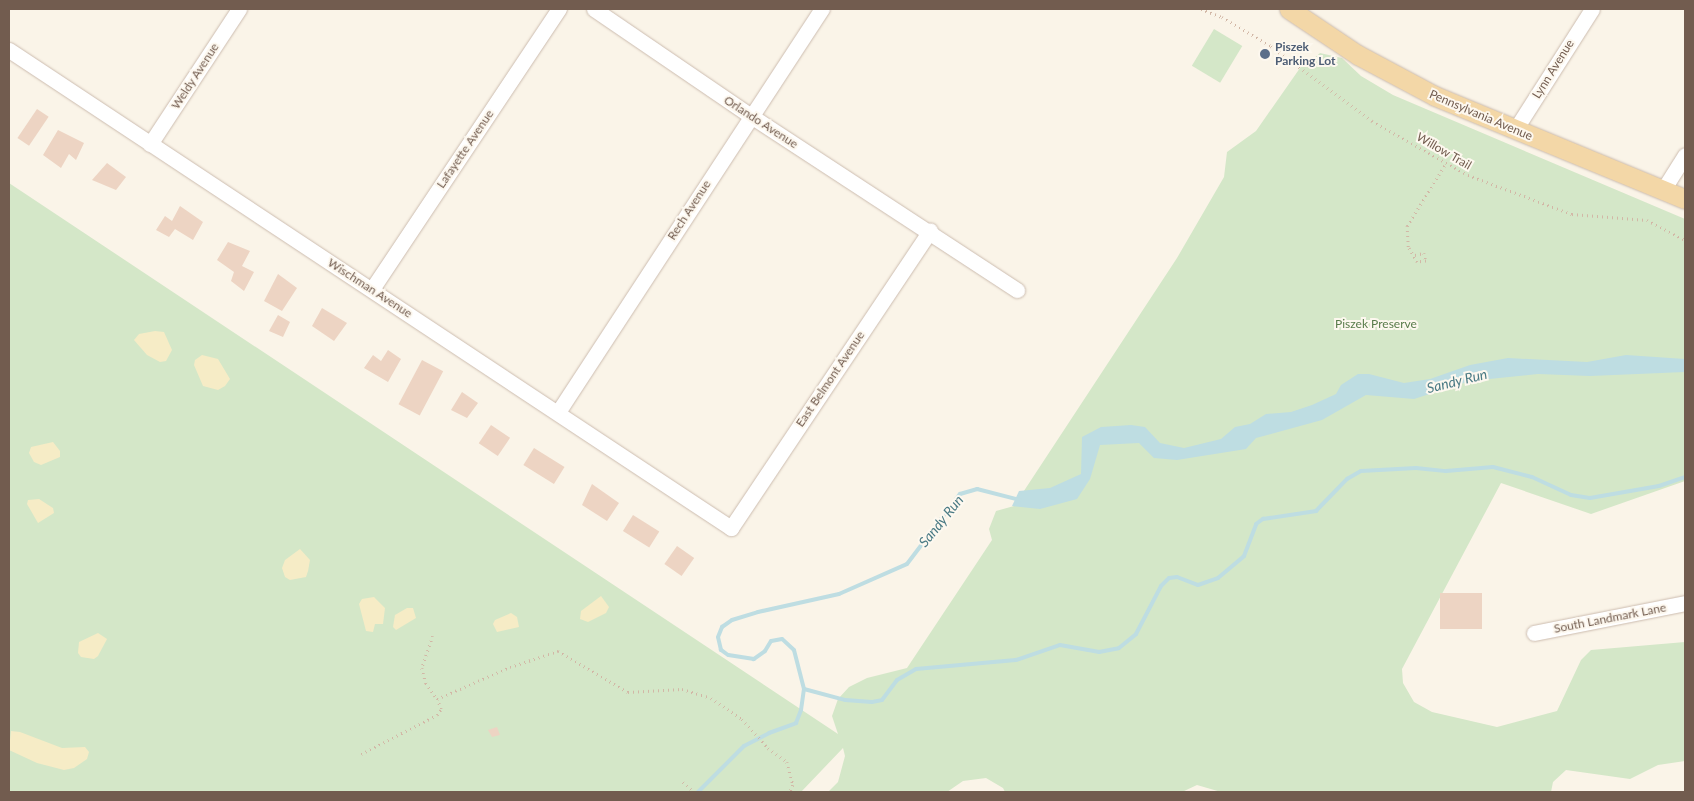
<!DOCTYPE html>
<style>
body{margin:0}
#map{position:relative;width:1694px;height:801px;overflow:hidden;background:#faf4e8;font-family:Lato,sans-serif}
div>[style]{position:absolute}
[style*='--x']{left:calc(var(--x)*1px);top:calc(var(--y)*1px);width:calc(var(--w)*1px);rotate:calc(var(--a)*1deg)}
.green>*{inset:0;background:#d4e7c8;transform-origin:0 0}
.sand>*{inset:0;background:#f6ecc6}
.water>*{inset:0;background:#bedde2}
.stream>*{height:4px;margin:-2px;padding:0 2px;transform-origin:2px;border-radius:2px;background:#bedde2}
.building>*{inset:0;background:#edd4c3;transform-origin:0 0}
.path>*{height:2.5px;margin-top:-1.25px;transform-origin:0;background:repeating-linear-gradient(90deg,#d2b7a6 0 1px,transparent 0 5px)}
.roads{filter:drop-shadow(0 0 1px #ccbcaf) drop-shadow(0 0 1px #ccbcaf)}
.minor>*{height:15px;margin:-7.5px;padding:0 7.5px;transform-origin:7.5px;border-radius:7.5px;background:#fff}
.major>*{height:19px;margin:-9.5px;padding:0 9.5px;transform-origin:9.5px;border-radius:9.5px;background:#f3d7a7}
.dots>*{width:14px;height:14px;translate:-50% -50%;box-sizing:border-box;border:2px solid #fdf8ef;border-radius:50%}
span{translate:-50% -50%;white-space:nowrap;text-align:center;line-height:1.15;-webkit-text-stroke:4px #fdf8ef;paint-order:stroke}
.service-label{font-size:12px;color:#4e5e75;font-weight:700}
.left{translate:0 -50%;text-align:left}
.street-label{font-size:12px;color:#725c4f}
.park-label{font-size:12px;color:#597c4b}
.water-label{font-size:14px;color:#4a7a84;font-style:italic}
.frame{position:absolute;inset:0;border:10px solid #725c4f;pointer-events:none}
</style>
<div id="map">
<div class="green">
<div style="left:1214px;top:29px;width:33px;height:43px;rotate:31deg"></div>
<div style="clip-path:polygon(1320px 53px,1342px 58px,1361px 76px,1393px 95px,1685px 219px,1685px 481px,1591px 514px,1501px 483px,1402px 669px,1403px 683px,1414px 702px,1432px 712px,1497px 727px,1557px 711px,1581px 660px,1591px 650px,1685px 642px,1685px 761px,1658px 765px,1630px 779px,1566px 770px,1553px 782px,1551px 792px,1221px 792px,1197px 785px,1182px 792px,1005px 792px,1003px 788px,986px 778px,963px 781px,947px 792px,828px 792px,838px 782px,845px 756px,843px 748px,801px 792px,9px 792px,9px 183px,838px 734px,832px 716px,838px 699px,849px 687px,867px 678px,907px 668px,992px 540px,989px 529px,996px 511px,1014px 506px,1177px 258px,1224px 177px,1227px 152px,1256px 131px,1307px 58px,1311px 61px)"></div>
</div>
<div class="sand">
<div style="clip-path:polygon(155px 331px,164px 332px,172px 350px,166px 361px,160px 362px,147px 355px,134px 340px,139px 334px)"></div>
<div style="clip-path:polygon(202px 355px,218px 359px,230px 379px,225px 386px,218px 390px,203px 386px,194px 365px,195px 360px)"></div>
<div style="clip-path:polygon(53px 442px,60px 451px,60px 457px,41px 465px,34px 462px,29px 453px,31px 447px)"></div>
<div style="clip-path:polygon(39px 499px,53px 508px,54px 513px,38px 523px,27px 504px,28px 500px)"></div>
<div style="clip-path:polygon(300px 549px,310px 560px,308px 571px,306px 577px,290px 580px,285px 577px,282px 568px,285px 560px)"></div>
<div style="clip-path:polygon(601px 596px,609px 607px,606px 613px,588px 622px,580px 619px,581px 611px)"></div>
<div style="clip-path:polygon(374px 597px,385px 608px,383px 624px,375px 624px,373px 632px,366px 631px,359px 604px,362px 599px)"></div>
<div style="clip-path:polygon(407px 608px,413px 608px,416px 618px,396px 630px,393px 627px,395px 615px)"></div>
<div style="clip-path:polygon(511px 613px,517px 617px,519px 627px,497px 632px,493px 624px,495px 620px)"></div>
<div style="clip-path:polygon(98px 633px,107px 639px,98px 656px,94px 659px,81px 657px,78px 653px,79px 642px)"></div>
<div style="clip-path:polygon(11px 731px,20px 732px,62px 748px,85px 747px,89px 752px,87px 759px,74px 768px,64px 770px,37px 763px,9px 750px)"></div>
</div>
<div class="water">
<div style="clip-path:polygon(1626px 355px,1685px 359px,1685px 372px,1590px 376px,1538px 374px,1470px 381px,1414px 399px,1366px 395px,1322px 420px,1256px 438px,1246px 449px,1177px 460px,1154px 458px,1139px 443px,1100px 445px,1090px 479px,1077px 499px,1040px 509px,1012px 506px,1019px 491px,1050px 488px,1081px 474px,1082px 437px,1101px 427px,1131px 425px,1145px 427px,1160px 443px,1184px 448px,1221px 439px,1235px 427px,1250px 424px,1266px 414px,1291px 412px,1312px 405px,1336px 394px,1341px 385px,1358px 374px,1369px 374px,1404px 383px,1430px 379px,1470px 365px,1508px 358px,1587px 362px)"></div>
</div>
<div class="stream">
<div style="--x:804;--y:689;--w:42;--a:15"></div>
<div style="--x:845;--y:700;--w:27;--a:4"></div>
<div style="--x:872;--y:702;--w:10;--a:-11"></div>
<div style="--x:882;--y:700;--w:25;--a:-53"></div>
<div style="--x:897;--y:680;--w:22;--a:-30"></div>
<div style="--x:916;--y:669;--w:100;--a:-5.1"></div>
<div style="--x:1016;--y:660;--w:46;--a:-18.8"></div>
<div style="--x:1060;--y:645;--w:40;--a:10"></div>
<div style="--x:1099;--y:652;--w:20;--a:-11"></div>
<div style="--x:1119;--y:648;--w:22;--a:-39"></div>
<div style="--x:1136;--y:634;--w:54;--a:-62.5"></div>
<div style="--x:1161;--y:586;--w:11;--a:-45"></div>
<div style="--x:1169;--y:578;--w:8;--a:-7"></div>
<div style="--x:1177;--y:577;--w:22;--a:21"></div>
<div style="--x:1198;--y:585;--w:21;--a:-19"></div>
<div style="--x:1218;--y:578;--w:34;--a:-40"></div>
<div style="--x:1244;--y:556;--w:34;--a:-69"></div>
<div style="--x:1256;--y:524;--w:9;--a:-36"></div>
<div style="--x:1263;--y:519;--w:54;--a:-8.6"></div>
<div style="--x:1316;--y:511;--w:45;--a:-45.9"></div>
<div style="--x:1347;--y:479;--w:16;--a:-30"></div>
<div style="--x:1361;--y:471;--w:55;--a:-3.1"></div>
<div style="--x:1416;--y:468;--w:30;--a:6"></div>
<div style="--x:1446;--y:471;--w:47;--a:-4.9"></div>
<div style="--x:1493;--y:467;--w:40;--a:14.4"></div>
<div style="--x:1532;--y:477;--w:43;--a:24.8"></div>
<div style="--x:1571;--y:495;--w:19;--a:9"></div>
<div style="--x:1590;--y:498;--w:70;--a:-9.9"></div>
<div style="--x:1659;--y:486;--w:28;--a:-19"></div>
<div style="--x:698;--y:792;--w:65;--a:-45"></div>
<div style="--x:744;--y:746;--w:28;--a:-27"></div>
<div style="--x:769;--y:733;--w:29;--a:-20"></div>
<div style="--x:796;--y:723;--w:14;--a:-69"></div>
<div style="--x:801;--y:710;--w:21;--a:-82"></div>
<div style="--x:804;--y:689;--w:40;--a:-104.4"></div>
<div style="--x:794;--y:650;--w:16;--a:-137"></div>
<div style="--x:782;--y:639;--w:11;--a:170"></div>
<div style="--x:771;--y:641;--w:12;--a:121"></div>
<div style="--x:765;--y:651;--w:14;--a:144"></div>
<div style="--x:754;--y:659;--w:26;--a:-171"></div>
<div style="--x:728;--y:655;--w:9;--a:-144"></div>
<div style="--x:721;--y:650;--w:13;--a:-103"></div>
<div style="--x:718;--y:637;--w:11;--a:-68"></div>
<div style="--x:722;--y:627;--w:12;--a:-35"></div>
<div style="--x:732;--y:620;--w:27;--a:-17"></div>
<div style="--x:758;--y:612;--w:83;--a:-12.5"></div>
<div style="--x:839;--y:594;--w:74;--a:-23.8"></div>
<div style="--x:907;--y:564;--w:88;--a:-52.9"></div>
<div style="--x:960;--y:494;--w:18;--a:-16"></div>
<div style="--x:977;--y:489;--w:44;--a:14.3"></div>
</div>
<div class="building">
<div style="left:37px;top:109px;width:14px;height:35px;rotate:34deg"></div>
<div style="clip-path:polygon(58px 130px,84px 143px,76px 160px,69px 154px,61px 168px,43px 155px)"></div>
<div style="clip-path:polygon(107px 163px,126px 177px,116px 190px,92px 180px)"></div>
<div style="clip-path:polygon(180px 206px,203px 222px,193px 240px,175px 229px,169px 237px,156px 230px,165px 216px,172px 221px)"></div>
<div style="clip-path:polygon(228px 242px,250px 251px,242px 266px,254px 272px,244px 291px,231px 281px,234px 272px,217px 260px)"></div>
<div style="clip-path:polygon(278px 274px,297px 288px,282px 311px,264px 301px)"></div>
<div style="clip-path:polygon(322px 308px,347px 323px,334px 341px,312px 326px)"></div>
<div style="clip-path:polygon(278px 315px,290px 322px,283px 337px,269px 331px)"></div>
<div style="clip-path:polygon(388px 350px,401px 359px,388px 382px,364px 368px,373px 355px,381px 361px)"></div>
<div style="left:422px;top:360px;width:24px;height:50px;rotate:28deg"></div>
<div style="clip-path:polygon(462px 392px,478px 403px,467px 418px,451px 410px)"></div>
<div style="left:491px;top:425px;width:23px;height:22px;rotate:34deg"></div>
<div style="left:534px;top:448px;width:36px;height:20px;rotate:32deg"></div>
<div style="clip-path:polygon(592px 484px,619px 503px,607px 521px,582px 505px)"></div>
<div style="left:633px;top:515px;width:31px;height:19px;rotate:32deg"></div>
<div style="left:677px;top:546px;width:21px;height:22px;rotate:35deg"></div>
<div style="left:1440px;top:593px;width:42px;height:36px"></div>
<div style="clip-path:polygon(497px 727px,500px 735px,492px 737px,488px 730px)"></div>
</div>
<div class="path">
<div style="--x:1201;--y:9;--w:22;--a:21"></div>
<div style="--x:1222;--y:17;--w:57;--a:30.6"></div>
<div style="--x:1271;--y:46;--w:126;--a:36.6"></div>
<div style="--x:1372;--y:121;--w:110;--a:29.4"></div>
<div style="--x:1468;--y:175;--w:111;--a:20.6"></div>
<div style="--x:1572;--y:214;--w:75;--a:4.6"></div>
<div style="--x:1647;--y:220;--w:43;--a:27.8"></div>
<div style="--x:1415;--y:255;--w:9;--a:-13"></div>
<div style="--x:1424;--y:253;--w:8;--a:76"></div>
<div style="--x:1426;--y:261;--w:9;--a:174"></div>
<div style="--x:1417;--y:262;--w:17;--a:-121"></div>
<div style="--x:1408;--y:247;--w:21;--a:-93"></div>
<div style="--x:1407;--y:226;--w:74;--a:-58.2"></div>
<div style="--x:433;--y:636;--w:34;--a:109"></div>
<div style="--x:422;--y:668;--w:16;--a:75"></div>
<div style="--x:426;--y:683;--w:19;--a:55"></div>
<div style="--x:437;--y:699;--w:80;--a:-23.7"></div>
<div style="--x:510;--y:667;--w:51;--a:-18.4"></div>
<div style="--x:558;--y:651;--w:81;--a:30.4"></div>
<div style="--x:628;--y:692;--w:54;--a:-3.2"></div>
<div style="--x:682;--y:689;--w:30;--a:17"></div>
<div style="--x:711;--y:698;--w:37;--a:34"></div>
<div style="--x:742;--y:719;--w:39;--a:48"></div>
<div style="--x:768;--y:748;--w:24;--a:36"></div>
<div style="--x:787;--y:762;--w:24;--a:75"></div>
<div style="--x:793;--y:785;--w:8;--a:113"></div>
<div style="--x:361;--y:754;--w:85;--a:-27.2"></div>
<div style="--x:437;--y:715;--w:7;--a:-56"></div>
<div style="--x:441;--y:709;--w:11;--a:-112"></div>
<div style="--x:683;--y:782;--w:15;--a:42"></div>
</div>
<div class="roads">
<div class="minor">
<div style="--x:594;--y:9;--w:190;--a:34.3"></div>
<div style="--x:751;--y:116;--w:318;--a:33.2"></div>
<div style="--x:9;--y:50;--w:866;--a:33.51"></div>
<div style="--x:731;--y:528;--w:358;--a:-56.2"></div>
<div style="--x:1515;--y:130;--w:143;--a:-57.5"></div>
<div style="--x:150;--y:144;--w:162;--a:-56.6"></div>
<div style="--x:1663;--y:190;--w:41;--a:-57.8"></div>
<div style="--x:372;--y:289;--w:337;--a:-56.3"></div>
<div style="--x:558;--y:412;--w:482;--a:-56.8"></div>
<div style="--x:1534;--y:633;--w:154;--a:-11.2"></div>
</div>
<div class="major">
<div style="--x:1289;--y:9;--w:83;--a:33.7"></div>
<div style="--x:1358;--y:55;--w:87;--a:28"></div>
<div style="--x:1435;--y:96;--w:270;--a:22.4"></div>
</div>
</div>
<div class="dots">
<div style="left:1265px;top:54px;background:#5c6f8a"></div>
</div>
<div class="service-label">
<span class="left" style="left:1275px;top:54px">Piszek<br>Parking Lot</span>
</div>
<div class="street-label">
<span style="left:1553px;top:69px;rotate:-58deg">Lynn Avenue</span>
<span style="left:195px;top:76px;rotate:-57deg">Weldy Avenue</span>
<span style="left:1481px;top:115px;rotate:23deg">Pennsylvania Avenue</span>
<span style="left:761px;top:122px;rotate:33deg">Orlando Avenue</span>
<span style="left:465px;top:149px;rotate:-56deg">Lafayette Avenue</span>
<span style="left:1444px;top:151px;rotate:30deg">Willow Trail</span>
<span style="left:689px;top:210px;rotate:-57deg">Rech Avenue</span>
<span style="left:370px;top:288px;rotate:33deg">Wischman Avenue</span>
<span style="left:830px;top:379px;rotate:-56deg">East Belmont Avenue</span>
<span style="left:1610px;top:618px;rotate:-11deg">South Landmark Lane</span>
</div>
<div class="park-label">
<span style="left:1376px;top:324px">Piszek Preserve</span>
</div>
<div class="water-label">
<span style="left:1457px;top:381px;rotate:-14deg">Sandy Run</span>
<span style="left:941px;top:521px;rotate:-51deg">Sandy Run</span>
</div>
<div class="frame"></div>
</div>
